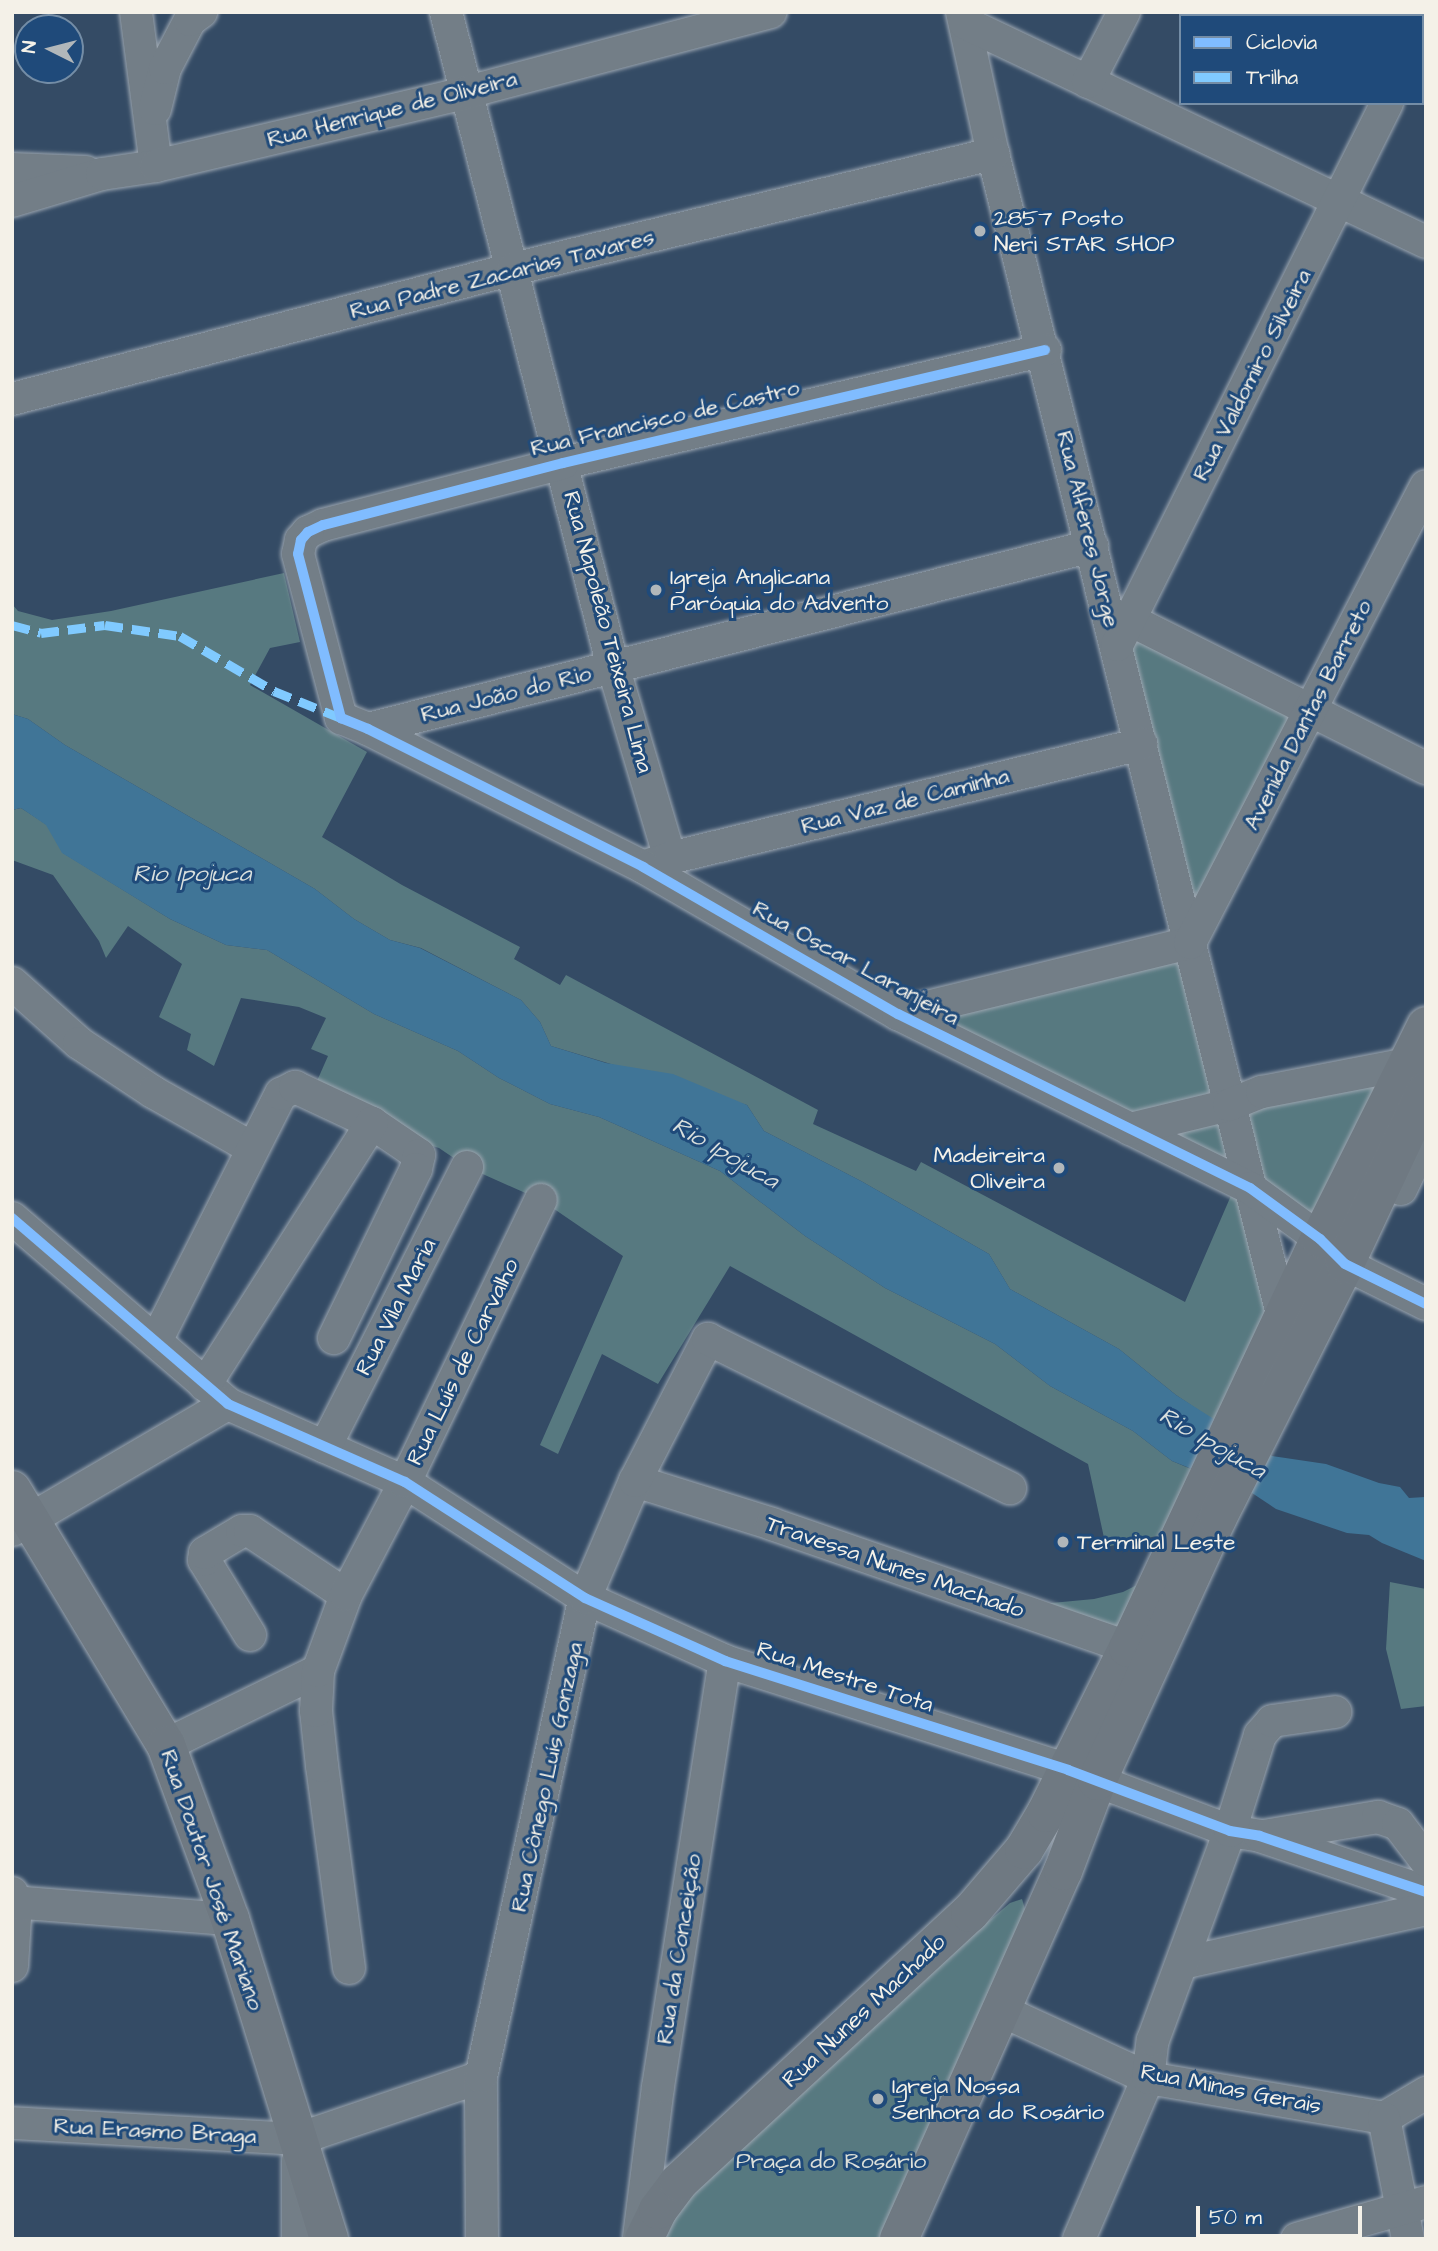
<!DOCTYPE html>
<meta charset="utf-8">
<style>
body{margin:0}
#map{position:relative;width:1438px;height:2251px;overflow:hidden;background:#344b65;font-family:"Architects Daughter",sans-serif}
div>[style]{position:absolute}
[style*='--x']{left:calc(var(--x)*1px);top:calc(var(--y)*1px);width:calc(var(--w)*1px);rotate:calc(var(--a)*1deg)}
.green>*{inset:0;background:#577980}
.water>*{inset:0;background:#407597}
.roads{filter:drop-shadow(0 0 2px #9ba5af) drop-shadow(0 0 2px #9ba5af)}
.minor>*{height:32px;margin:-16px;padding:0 16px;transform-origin:16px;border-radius:16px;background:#737e87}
.major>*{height:38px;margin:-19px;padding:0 19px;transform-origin:19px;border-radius:19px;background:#6f7982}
.quiet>*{height:9px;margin-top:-4.5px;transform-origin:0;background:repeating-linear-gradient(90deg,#80caff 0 18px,transparent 0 27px)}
.cycleway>*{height:10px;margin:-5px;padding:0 5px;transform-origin:5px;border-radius:5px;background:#80bcff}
.dots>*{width:19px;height:19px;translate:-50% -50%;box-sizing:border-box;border:4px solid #1f4a7a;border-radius:50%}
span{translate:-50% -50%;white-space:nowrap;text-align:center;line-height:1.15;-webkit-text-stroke:6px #1f4a7a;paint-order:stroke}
.street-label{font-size:23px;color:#f4f1e8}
.poi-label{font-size:23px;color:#f4f1e8}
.left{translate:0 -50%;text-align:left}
.right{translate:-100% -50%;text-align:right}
.park-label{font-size:23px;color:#dde0d9}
.water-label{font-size:24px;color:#d9dfdd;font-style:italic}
.frame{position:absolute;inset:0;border:14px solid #f4f1e8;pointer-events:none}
.legend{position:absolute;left:1179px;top:14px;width:245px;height:91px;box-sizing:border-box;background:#1f4a7a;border:2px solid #748da6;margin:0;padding:9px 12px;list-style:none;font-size:21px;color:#f4f1e8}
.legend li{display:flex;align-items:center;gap:14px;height:35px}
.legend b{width:35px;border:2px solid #748da6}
.north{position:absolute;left:14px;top:14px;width:70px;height:70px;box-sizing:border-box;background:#1f4a7a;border:2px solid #748da6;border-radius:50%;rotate:276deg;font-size:19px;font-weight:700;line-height:28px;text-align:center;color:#f4f1e8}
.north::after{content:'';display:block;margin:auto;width:24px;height:32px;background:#b1b7ba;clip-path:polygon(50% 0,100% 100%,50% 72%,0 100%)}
.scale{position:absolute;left:1196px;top:2206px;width:166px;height:32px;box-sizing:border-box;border:4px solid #f4f1e8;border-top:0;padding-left:9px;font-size:21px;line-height:24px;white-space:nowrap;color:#f4f1e8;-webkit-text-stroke:5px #1f4a7a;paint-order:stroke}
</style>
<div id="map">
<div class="green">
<div style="clip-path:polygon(284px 573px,300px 642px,270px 648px,250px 685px,367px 752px,322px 837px,402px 885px,520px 947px,514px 959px,560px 985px,566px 975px,818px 1110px,813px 1124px,916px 1171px,921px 1162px,1185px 1302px,1236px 1184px,1280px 1318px,1230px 1431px,1176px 1395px,1119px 1349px,1010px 1289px,989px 1254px,861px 1181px,764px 1131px,747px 1105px,551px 1046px,540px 1022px,521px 1000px,421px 948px,390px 940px,354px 919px,315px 889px,65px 745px,28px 719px,12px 714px,12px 604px,18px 611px,52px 620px,111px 611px)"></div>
<div style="clip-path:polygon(1133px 630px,1301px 715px,1197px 911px,1125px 649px)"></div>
<div style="clip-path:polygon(21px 808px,47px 825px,63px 853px,170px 919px,226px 945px,267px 950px,374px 1014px,458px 1051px,499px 1078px,550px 1104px,599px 1117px,720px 1171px,805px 1236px,885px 1288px,995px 1344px,1050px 1386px,1133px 1431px,1172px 1461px,1208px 1476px,1166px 1534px,1106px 1547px,1088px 1464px,730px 1266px,658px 1384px,602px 1354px,558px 1454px,540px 1445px,623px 1256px,541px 1200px,467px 1167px,439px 1148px,409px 1139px,313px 1090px,328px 1056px,311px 1049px,326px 1018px,299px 1007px,241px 998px,214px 1066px,187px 1050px,191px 1034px,159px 1017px,182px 964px,128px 926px,106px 958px,99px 941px,53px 875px,12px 860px,12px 810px)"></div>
<div style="clip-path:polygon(1187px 951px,1225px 1103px,1130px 1126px,922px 1024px)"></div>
<div style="clip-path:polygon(1403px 1068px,1324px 1225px,1251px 1186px,1232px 1107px)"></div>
<div style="clip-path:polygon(1228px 1108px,1246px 1184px,1135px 1130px)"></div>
<div style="clip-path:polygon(1155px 1576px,1123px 1633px,1030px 1605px,1094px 1599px,1123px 1592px)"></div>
<div style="clip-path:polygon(1390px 1582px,1426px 1589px,1426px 1706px,1401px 1709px,1386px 1649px)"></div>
<div style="clip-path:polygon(1022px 1899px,1025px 1909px,881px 2239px,655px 2239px,668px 2214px,852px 2036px,1010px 1903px)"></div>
</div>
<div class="water">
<div style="clip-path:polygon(12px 714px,28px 719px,65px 745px,315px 889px,354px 919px,390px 940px,420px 948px,521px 1000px,540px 1022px,551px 1046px,606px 1063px,673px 1074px,747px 1105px,764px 1131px,861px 1181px,989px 1254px,1010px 1289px,1119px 1349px,1176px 1395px,1272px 1456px,1326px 1464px,1379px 1483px,1400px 1487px,1409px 1498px,1425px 1497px,1426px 1561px,1382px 1543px,1369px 1535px,1347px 1533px,1276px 1509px,1252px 1493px,1172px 1461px,1133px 1431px,1050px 1386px,995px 1344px,885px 1288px,805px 1236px,720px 1171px,599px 1117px,550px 1104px,499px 1078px,458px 1051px,374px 1014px,267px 950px,226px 945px,170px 919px,62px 853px,46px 825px,21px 808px,12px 810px)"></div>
</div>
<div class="roads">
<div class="minor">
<div style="--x:136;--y:12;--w:155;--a:82.6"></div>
<div style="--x:446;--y:12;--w:675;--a:75.68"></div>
<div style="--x:613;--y:666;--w:200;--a:73.5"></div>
<div style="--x:670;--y:858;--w:28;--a:162"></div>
<div style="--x:962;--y:12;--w:145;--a:77.7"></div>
<div style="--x:993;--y:154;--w:1200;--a:76.01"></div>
<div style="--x:965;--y:23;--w:510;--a:25.41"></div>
<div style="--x:1422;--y:31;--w:8;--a:-60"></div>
<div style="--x:1088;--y:82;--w:79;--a:-62.8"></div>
<div style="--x:155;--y:109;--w:42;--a:-76.3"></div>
<div style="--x:165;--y:68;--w:54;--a:-62.5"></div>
<div style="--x:190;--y:20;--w:14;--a:-36"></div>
<div style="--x:12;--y:169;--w:74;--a:2.3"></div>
<div style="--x:12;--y:201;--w:94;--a:-16.7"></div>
<div style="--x:102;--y:174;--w:55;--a:-8.4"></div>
<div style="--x:156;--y:166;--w:321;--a:-13.3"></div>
<div style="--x:468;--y:92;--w:313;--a:-14.8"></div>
<div style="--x:1045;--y:350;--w:495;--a:166.8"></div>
<div style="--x:563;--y:463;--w:248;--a:165.5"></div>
<div style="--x:323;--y:525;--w:17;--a:155"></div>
<div style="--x:308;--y:532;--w:11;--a:131"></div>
<div style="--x:301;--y:540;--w:14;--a:102"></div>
<div style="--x:298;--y:554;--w:170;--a:75.3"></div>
<div style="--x:341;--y:718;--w:29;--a:22"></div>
<div style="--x:368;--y:729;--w:308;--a:26.6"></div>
<div style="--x:643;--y:867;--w:294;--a:30"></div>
<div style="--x:898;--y:1014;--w:393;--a:26.3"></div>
<div style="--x:1250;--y:1188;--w:87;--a:36.1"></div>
<div style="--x:1320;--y:1239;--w:35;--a:45"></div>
<div style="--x:1345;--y:1264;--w:90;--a:26.3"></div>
<div style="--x:12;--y:399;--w:518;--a:-14.55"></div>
<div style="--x:513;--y:269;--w:494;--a:-13.5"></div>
<div style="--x:1130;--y:620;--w:331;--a:26.6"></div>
<div style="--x:1117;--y:645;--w:606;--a:-63.52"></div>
<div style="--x:368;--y:729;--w:747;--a:-14.19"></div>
<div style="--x:670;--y:858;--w:485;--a:-13.6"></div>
<div style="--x:12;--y:983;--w:90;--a:41.8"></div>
<div style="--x:79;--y:1043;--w:89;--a:33.5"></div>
<div style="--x:153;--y:1092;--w:114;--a:29.5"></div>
<div style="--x:898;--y:1014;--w:301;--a:-13.7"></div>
<div style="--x:1190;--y:943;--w:514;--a:-62.69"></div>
<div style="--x:1130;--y:1129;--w:102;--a:-13.6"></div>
<div style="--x:1229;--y:1105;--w:35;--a:-22"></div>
<div style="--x:1262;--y:1092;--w:148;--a:-10.9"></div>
<div style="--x:1407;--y:1064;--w:18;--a:0"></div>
<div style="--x:1401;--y:1189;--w:58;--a:-64.3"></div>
<div style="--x:12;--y:1218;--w:285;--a:40.7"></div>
<div style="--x:228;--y:1404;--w:193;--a:23.8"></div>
<div style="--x:405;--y:1482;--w:214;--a:32.8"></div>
<div style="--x:585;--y:1598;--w:154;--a:24.2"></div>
<div style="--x:725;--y:1661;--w:360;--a:17.6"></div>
<div style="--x:1068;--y:1770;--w:173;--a:20.6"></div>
<div style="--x:1230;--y:1831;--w:30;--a:9"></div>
<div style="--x:1260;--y:1836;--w:175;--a:18.6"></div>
<div style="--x:156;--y:1341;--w:277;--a:-63.2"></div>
<div style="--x:281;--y:1094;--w:16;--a:-27"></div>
<div style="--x:295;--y:1087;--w:85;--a:25.1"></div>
<div style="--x:372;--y:1123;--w:57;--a:34.2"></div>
<div style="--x:419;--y:1155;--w:14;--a:102"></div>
<div style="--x:416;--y:1169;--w:188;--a:115.9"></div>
<div style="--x:205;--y:1385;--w:311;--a:-57.5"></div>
<div style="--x:325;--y:1447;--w:314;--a:-63.1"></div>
<div style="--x:635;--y:1481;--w:144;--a:17.4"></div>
<div style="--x:772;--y:1524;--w:401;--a:19.1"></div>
<div style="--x:12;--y:1530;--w:250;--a:-30.3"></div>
<div style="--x:250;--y:1635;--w:88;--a:-121.5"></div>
<div style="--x:204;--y:1560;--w:7;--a:-82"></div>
<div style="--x:205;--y:1553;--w:43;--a:-30.7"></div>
<div style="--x:242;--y:1531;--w:8;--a:0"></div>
<div style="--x:250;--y:1531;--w:115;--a:33.7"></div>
<div style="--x:166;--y:1745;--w:169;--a:-26"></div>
<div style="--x:1264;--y:1836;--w:116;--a:-9.5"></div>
<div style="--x:1378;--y:1817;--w:21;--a:19"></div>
<div style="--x:1398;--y:1824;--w:46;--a:52.9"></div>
<div style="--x:12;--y:1893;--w:10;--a:66"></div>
<div style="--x:16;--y:1902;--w:64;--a:93.6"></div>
<div style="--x:12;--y:1902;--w:219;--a:4.5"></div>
<div style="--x:1183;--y:1963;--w:249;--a:-12.5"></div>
<div style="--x:349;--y:1968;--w:204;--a:-97.6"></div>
<div style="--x:322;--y:1766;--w:55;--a:-96.2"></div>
<div style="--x:316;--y:1711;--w:40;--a:-87.1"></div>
<div style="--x:318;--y:1671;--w:81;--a:-69.8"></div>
<div style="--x:346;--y:1595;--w:127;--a:-62.4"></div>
<div style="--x:405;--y:1482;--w:313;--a:-64.3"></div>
<div style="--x:1000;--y:2010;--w:163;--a:24.7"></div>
<div style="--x:1148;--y:2078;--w:239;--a:9.6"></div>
<div style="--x:1384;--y:2118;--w:49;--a:-30.8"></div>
<div style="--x:1384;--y:2118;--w:123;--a:78.8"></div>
<div style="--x:12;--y:2123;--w:286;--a:3.2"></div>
<div style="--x:298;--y:2139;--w:193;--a:-18.7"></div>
<div style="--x:298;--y:2161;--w:78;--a:90"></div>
<div style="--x:639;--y:2237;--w:151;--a:-82.8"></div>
<div style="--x:658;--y:2087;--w:431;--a:-81.1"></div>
<div style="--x:482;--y:2239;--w:162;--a:-90.4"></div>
<div style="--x:481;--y:2077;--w:490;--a:-77.8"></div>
<div style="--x:585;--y:1598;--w:127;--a:-66.9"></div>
<div style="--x:635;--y:1481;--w:160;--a:-62.8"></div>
<div style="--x:708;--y:1339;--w:337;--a:26.3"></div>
<div style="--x:1079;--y:2239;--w:175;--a:-66.8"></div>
<div style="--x:1148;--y:2078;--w:38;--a:-83"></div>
<div style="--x:1153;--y:2040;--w:223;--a:-69.8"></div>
<div style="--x:1230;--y:1831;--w:101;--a:-72.6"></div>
<div style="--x:1260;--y:1735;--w:18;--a:-49"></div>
<div style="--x:1272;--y:1721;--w:64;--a:-8.1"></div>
<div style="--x:1297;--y:2239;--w:134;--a:-16"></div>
</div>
<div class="major">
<div style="--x:12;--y:1490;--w:298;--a:58.9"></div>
<div style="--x:166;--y:1745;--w:185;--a:69.8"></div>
<div style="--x:230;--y:1919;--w:335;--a:72.8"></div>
<div style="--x:644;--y:2239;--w:32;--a:-64"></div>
<div style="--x:658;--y:2210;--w:35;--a:-53"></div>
<div style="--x:679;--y:2182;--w:396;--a:-42.8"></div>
<div style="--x:970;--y:1913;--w:83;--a:-49.4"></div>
<div style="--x:1024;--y:1850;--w:43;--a:-59.3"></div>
<div style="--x:1046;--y:1813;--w:184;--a:-63.6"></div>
<div style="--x:1128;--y:1648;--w:452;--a:-64.9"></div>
<div style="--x:1320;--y:1239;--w:238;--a:-63.5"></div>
<div style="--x:899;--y:2239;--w:403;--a:-66"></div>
<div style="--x:1063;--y:1871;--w:96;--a:-69.3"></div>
<div style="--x:1097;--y:1781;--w:290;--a:-65.4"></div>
<div style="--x:1218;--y:1517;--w:283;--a:-63.3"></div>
<div style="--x:1345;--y:1264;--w:191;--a:-64.9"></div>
</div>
</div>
<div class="quiet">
<div style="--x:12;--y:625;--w:30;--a:15"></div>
<div style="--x:41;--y:633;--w:64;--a:-7.1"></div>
<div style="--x:105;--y:625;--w:76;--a:8.3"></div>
<div style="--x:180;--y:636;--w:109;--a:30.3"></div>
<div style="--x:274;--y:691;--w:72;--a:21.9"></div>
</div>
<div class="cycleway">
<div style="--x:1045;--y:350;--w:495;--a:166.8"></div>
<div style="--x:563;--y:463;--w:248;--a:165.5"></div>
<div style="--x:323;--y:525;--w:17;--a:155"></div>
<div style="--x:308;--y:532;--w:11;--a:131"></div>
<div style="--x:301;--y:540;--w:14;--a:102"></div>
<div style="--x:298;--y:554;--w:170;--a:75.3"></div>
<div style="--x:341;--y:718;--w:29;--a:22"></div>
<div style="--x:368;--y:729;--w:308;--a:26.6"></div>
<div style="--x:643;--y:867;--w:294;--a:30"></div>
<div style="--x:898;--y:1014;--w:393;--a:26.3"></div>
<div style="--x:1250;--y:1188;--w:87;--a:36.1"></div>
<div style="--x:1320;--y:1239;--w:35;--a:45"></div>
<div style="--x:1345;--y:1264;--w:90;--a:26.3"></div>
<div style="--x:12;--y:1218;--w:285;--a:40.7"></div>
<div style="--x:228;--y:1404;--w:193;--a:23.8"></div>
<div style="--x:405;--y:1482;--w:214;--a:32.8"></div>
<div style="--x:585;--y:1598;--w:154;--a:24.2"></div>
<div style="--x:725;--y:1661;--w:360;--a:17.6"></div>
<div style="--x:1068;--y:1770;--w:173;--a:20.6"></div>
<div style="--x:1230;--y:1831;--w:30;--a:9"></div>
<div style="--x:1260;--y:1836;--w:175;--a:18.6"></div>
</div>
<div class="dots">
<div style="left:980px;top:231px;background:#b1b7ba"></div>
<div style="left:656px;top:590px;background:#b1b7ba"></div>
<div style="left:1059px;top:1168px;background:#b1b7ba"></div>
<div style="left:1063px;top:1542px;background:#b1b7ba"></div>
<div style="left:878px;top:2099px;background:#b1b7ba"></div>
</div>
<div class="street-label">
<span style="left:392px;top:109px;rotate:-14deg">Rua Henrique de Oliveira</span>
<span style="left:502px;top:274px;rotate:-14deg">Rua Padre Zacarias Tavares</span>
<span style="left:1252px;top:375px;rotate:-63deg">Rua Valdomiro Silveira</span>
<span style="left:665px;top:418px;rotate:-13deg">Rua Francisco de Castro</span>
<span style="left:1088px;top:529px;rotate:76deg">Rua Alferes Jorge</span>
<span style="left:608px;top:632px;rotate:75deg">Rua Napoleão Teixeira Lima</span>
<span style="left:506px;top:694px;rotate:-14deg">Rua João do Rio</span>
<span style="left:1308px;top:715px;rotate:-63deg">Avenida Dantas Barreto</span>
<span style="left:905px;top:801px;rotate:-14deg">Rua Vaz de Caminha</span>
<span style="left:856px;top:963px;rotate:29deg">Rua Oscar Laranjeira</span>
<span style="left:396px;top:1307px;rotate:-63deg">Rua Vila Maria</span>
<span style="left:463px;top:1362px;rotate:-64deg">Rua Luís de Carvalho</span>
<span style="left:895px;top:1567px;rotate:19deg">Travessa Nunes Machado</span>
<span style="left:845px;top:1677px;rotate:18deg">Rua Mestre Tota</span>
<span style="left:547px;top:1777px;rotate:-78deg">Rua Cônego Luís Gonzaga</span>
<span style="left:212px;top:1880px;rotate:71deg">Rua Doutor José Mariano</span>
<span style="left:679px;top:1949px;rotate:-81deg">Rua da Conceição</span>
<span style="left:864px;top:2011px;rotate:-43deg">Rua Nunes Machado</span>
<span style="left:1231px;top:2089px;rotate:11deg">Rua Minas Gerais</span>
<span style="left:155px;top:2131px;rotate:3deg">Rua Erasmo Braga</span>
</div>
<div class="poi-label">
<span class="left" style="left:994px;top:231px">2857 Posto<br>Neri STAR SHOP</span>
<span class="left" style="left:670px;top:590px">Igreja Anglicana<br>Paróquia do Advento</span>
<span class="right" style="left:1045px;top:1168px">Madeireira<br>Oliveira</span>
<span class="left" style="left:1077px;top:1542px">Terminal Leste</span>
<span class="left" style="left:892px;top:2099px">Igreja Nossa<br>Senhora do Rosário</span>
</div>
<div class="park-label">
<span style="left:831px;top:2161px">Praça do Rosário</span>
</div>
<div class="water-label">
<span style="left:192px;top:875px">Rio Ipojuca</span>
<span style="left:725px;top:1154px;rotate:30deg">Rio Ipojuca</span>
<span style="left:1212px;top:1444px;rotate:30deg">Rio Ipojuca</span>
</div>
<div class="frame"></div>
<ul class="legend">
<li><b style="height:9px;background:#80bcff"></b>Ciclovia</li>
<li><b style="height:9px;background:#80caff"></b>Trilha</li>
</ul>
<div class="north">N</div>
<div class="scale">50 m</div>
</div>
